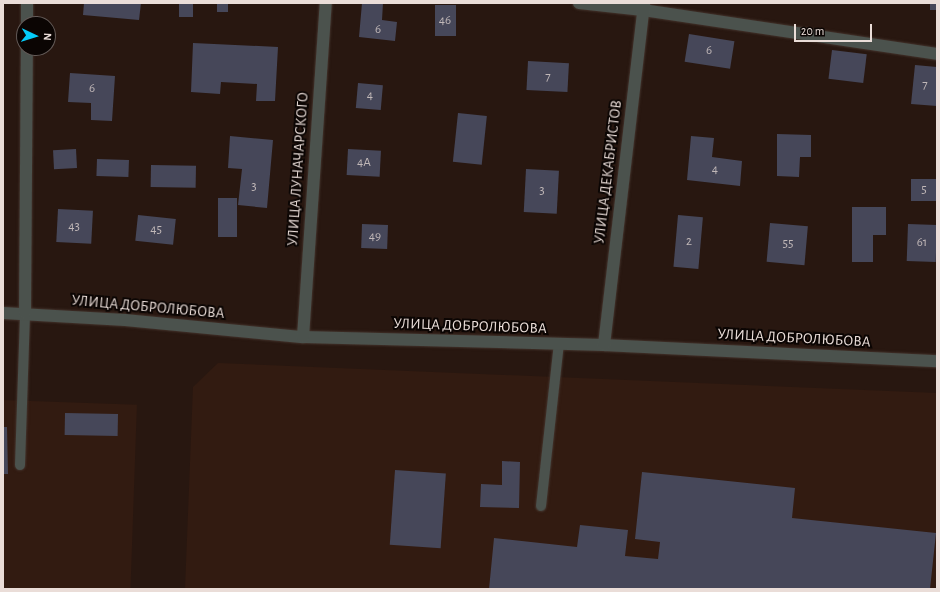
<!DOCTYPE html>
<meta charset="utf-8">
<style>
body{margin:0}
#map{position:relative;width:940px;height:592px;overflow:hidden;background:#281710;font-family:"Alegreya Sans",sans-serif}
div>[style]{position:absolute}
[style*='--x']{left:calc(var(--x)*1px);top:calc(var(--y)*1px);width:calc(var(--w)*1px);rotate:calc(var(--a)*1deg)}
.built>*{inset:0;background:#321b11;transform-origin:0 0}
.building>*{inset:0;background:#464759;transform-origin:0 0}
.roads{filter:drop-shadow(0 0 1px #43332c) drop-shadow(0 0 1px #43332c)}
.lane>*{height:10px;margin:-5px;padding:0 5px;transform-origin:5px;border-radius:5px;background:#4b524d}
.street>*{height:12px;margin:-6px;padding:0 6px;transform-origin:6px;border-radius:6px;background:#4b524d}
span{translate:-50% -50%;white-space:nowrap;text-align:center;line-height:1.15;-webkit-text-stroke:4px #0b0503;paint-order:stroke}
.number-label{font-size:13px;color:#c1b8b8}
.number-label span{-webkit-text-stroke-width:0}
.street-label{font-size:15px;color:#eaddd8}
.frame{position:absolute;inset:0;border:4px solid #eaddd8;pointer-events:none}
.north{position:absolute;left:16px;top:16px;width:40px;height:40px;box-sizing:border-box;background:#0b0503;border:1px solid #645b58;border-radius:50%;rotate:94deg;font-size:11px;font-weight:700;line-height:16px;text-align:center;color:#eaddd8}
.north::after{content:'';display:block;margin:auto;width:14px;height:18px;background:#04cbf9;clip-path:polygon(50% 0,100% 100%,50% 72%,0 100%)}
.scale{position:absolute;left:794px;top:24px;width:78px;height:18px;box-sizing:border-box;border:2px solid #eaddd8;border-top:0;padding-left:5px;font-size:12px;line-height:14px;white-space:nowrap;color:#eaddd8;-webkit-text-stroke:3px #0b0503;paint-order:stroke}
</style>
<div id="map">
<div class="built">
<div style="clip-path:polygon(218px 363px,937px 393px,937px 589px,185px 589px,193px 387px)"></div>
<div style="left:3px;top:400px;width:134px;height:189px;rotate:2deg"></div>
</div>
<div class="building">
<div style="clip-path:polygon(84px 3px,141px 3px,139px 20px,83px 15px)"></div>
<div style="left:179px;top:3px;width:14px;height:14px"></div>
<div style="left:217px;top:3px;width:11px;height:9px"></div>
<div style="clip-path:polygon(362px 3px,383px 3px,382px 20px,397px 22px,395px 41px,359px 37px)"></div>
<div style="left:930px;top:3px;width:7px;height:7px"></div>
<div style="left:435px;top:5px;width:21px;height:31px"></div>
<div style="left:689px;top:34px;width:46px;height:28px;rotate:9deg"></div>
<div style="clip-path:polygon(193px 43px,278px 47px,275px 101px,256px 101px,257px 84px,221px 82px,220px 94px,191px 92px)"></div>
<div style="left:832px;top:50px;width:35px;height:29px;rotate:7deg"></div>
<div style="left:528px;top:61px;width:41px;height:29px;rotate:3deg"></div>
<div style="clip-path:polygon(915px 65px,937px 67px,937px 106px,911px 104px)"></div>
<div style="clip-path:polygon(70px 73px,115px 76px,112px 121px,91px 120px,91px 103px,68px 102px)"></div>
<div style="left:358px;top:83px;width:25px;height:25px;rotate:5deg"></div>
<div style="left:458px;top:113px;width:29px;height:49px;rotate:6deg"></div>
<div style="clip-path:polygon(777px 134px,811px 135px,811px 157px,800px 157px,799px 177px,777px 176px)"></div>
<div style="clip-path:polygon(230px 136px,273px 140px,267px 208px,238px 205px,242px 169px,228px 168px)"></div>
<div style="clip-path:polygon(691px 136px,714px 138px,712px 157px,742px 161px,740px 186px,687px 180px)"></div>
<div style="left:76px;top:149px;width:19px;height:23px;rotate:87deg"></div>
<div style="left:348px;top:149px;width:33px;height:26px;rotate:3deg"></div>
<div style="left:97px;top:159px;width:32px;height:17px;rotate:2deg"></div>
<div style="left:151px;top:165px;width:45px;height:22px;rotate:1deg"></div>
<div style="left:526px;top:169px;width:33px;height:43px;rotate:3deg"></div>
<div style="left:911px;top:179px;width:26px;height:22px"></div>
<div style="left:218px;top:198px;width:19px;height:39px"></div>
<div style="clip-path:polygon(852px 207px,886px 207px,886px 235px,873px 235px,873px 262px,852px 262px)"></div>
<div style="left:58px;top:209px;width:35px;height:33px;rotate:3deg"></div>
<div style="left:138px;top:215px;width:38px;height:26px;rotate:6deg"></div>
<div style="left:678px;top:215px;width:25px;height:52px;rotate:5deg"></div>
<div style="left:770px;top:223px;width:38px;height:39px;rotate:5deg"></div>
<div style="left:362px;top:224px;width:26px;height:24px;rotate:2deg"></div>
<div style="left:908px;top:224px;width:29px;height:37px;rotate:2deg"></div>
<div style="left:65px;top:413px;width:53px;height:22px;rotate:1deg"></div>
<div style="clip-path:polygon(3px 427px,7px 427px,8px 474px,3px 474px)"></div>
<div style="clip-path:polygon(502px 461px,520px 462px,519px 508px,480px 507px,481px 484px,502px 485px)"></div>
<div style="left:395px;top:470px;width:51px;height:75px;rotate:4deg"></div>
<div style="clip-path:polygon(642px 472px,795px 488px,792px 518px,936px 533px,930px 589px,489px 589px,494px 538px,577px 547px,580px 525px,628px 530px,625px 556px,658px 559px,660px 542px,635px 539px)"></div>
</div>
<div class="roads">
<div class="lane">
<div style="--x:20;--y:465;--w:152;--a:-88.1"></div>
<div style="--x:541;--y:506;--w:163;--a:-83.7"></div>
</div>
<div class="street">
<div style="--x:579;--y:3;--w:64;--a:6.2"></div>
<div style="--x:643;--y:10;--w:297;--a:8.5"></div>
<div style="--x:27;--y:24;--w:21;--a:-90"></div>
<div style="--x:3;--y:313;--w:122;--a:3.3"></div>
<div style="--x:125;--y:320;--w:179;--a:5.5"></div>
<div style="--x:303;--y:337;--w:301;--a:1.5"></div>
<div style="--x:604;--y:345;--w:333;--a:2.8"></div>
<div style="--x:25;--y:313;--w:265;--a:-89.6"></div>
<div style="--x:303;--y:337;--w:335;--a:-86.1"></div>
<div style="--x:604;--y:345;--w:344;--a:-83.3"></div>
</div>
</div>
<div class="number-label">
<span style="left:445px;top:21px">46</span>
<span style="left:378px;top:30px">6</span>
<span style="left:709px;top:51px">6</span>
<span style="left:548px;top:77px">7</span>
<span style="left:925px;top:85px">7</span>
<span style="left:92px;top:89px">6</span>
<span style="left:370px;top:96px">4</span>
<span style="left:364px;top:163px">4А</span>
<span style="left:715px;top:170px">4</span>
<span style="left:254px;top:187px">3</span>
<span style="left:924px;top:190px">5</span>
<span style="left:542px;top:191px">3</span>
<span style="left:74px;top:227px">43</span>
<span style="left:156px;top:230px">45</span>
<span style="left:375px;top:237px">49</span>
<span style="left:689px;top:242px">2</span>
<span style="left:922px;top:243px">61</span>
<span style="left:788px;top:244px">55</span>
</div>
<div class="street-label">
<span style="left:298px;top:169px;rotate:-86deg">УЛИЦА ЛУНАЧАРСКОГО</span>
<span style="left:608px;top:172px;rotate:-83deg">УЛИЦА ДЕКАБРИСТОВ</span>
<span style="left:148px;top:307px;rotate:5deg">УЛИЦА ДОБРОЛЮБОВА</span>
<span style="left:470px;top:326px;rotate:2deg">УЛИЦА ДОБРОЛЮБОВА</span>
<span style="left:794px;top:338px;rotate:3deg">УЛИЦА ДОБРОЛЮБОВА</span>
</div>
<div class="frame"></div>
<div class="north">N</div>
<div class="scale">20 m</div>
</div>
